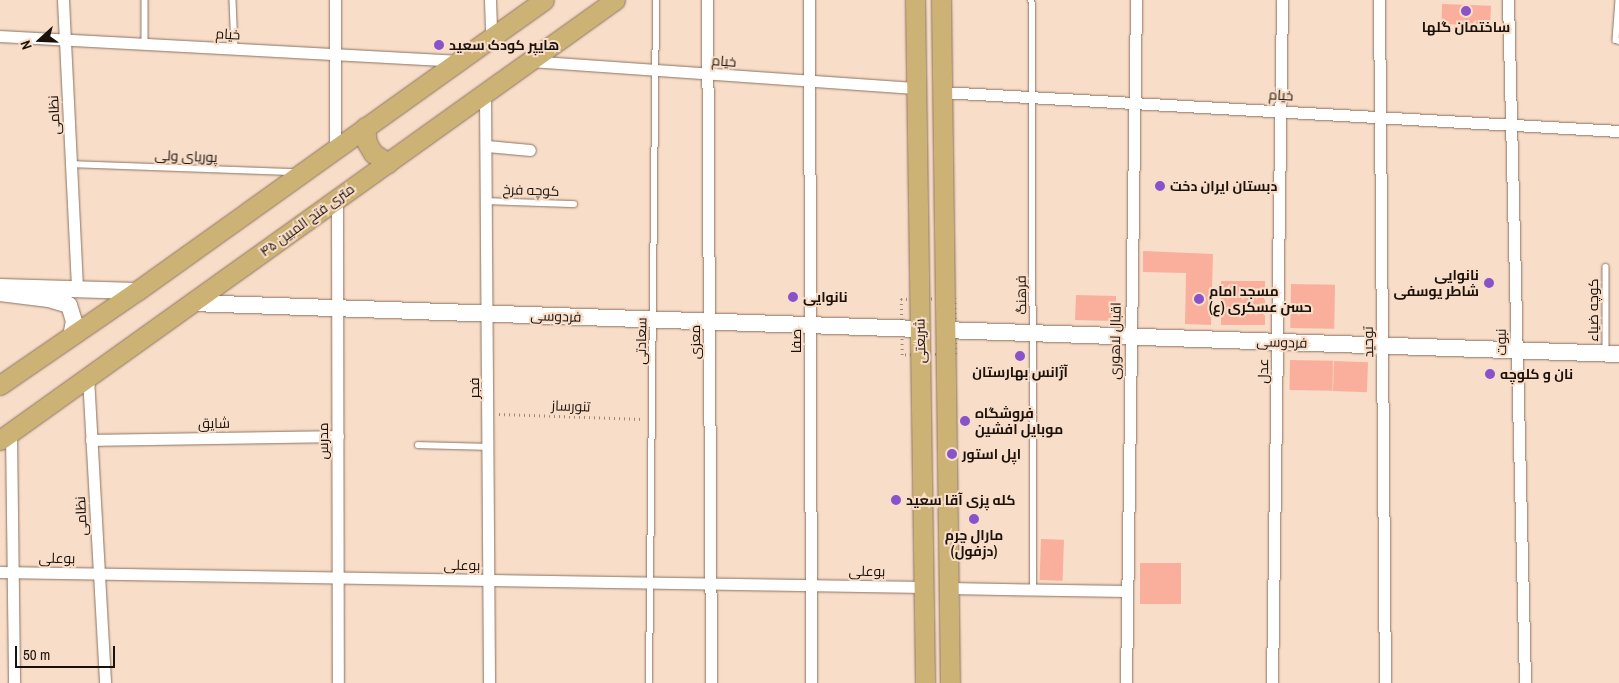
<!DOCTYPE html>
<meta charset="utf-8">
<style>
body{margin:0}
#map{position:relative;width:1619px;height:683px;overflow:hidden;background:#f8ddc8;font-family:"Archivo Narrow",Cairo,sans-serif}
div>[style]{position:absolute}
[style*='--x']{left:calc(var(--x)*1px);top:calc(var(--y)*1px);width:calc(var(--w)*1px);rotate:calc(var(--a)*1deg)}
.building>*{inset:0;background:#faaf9c;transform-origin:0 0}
.path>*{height:2.5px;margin-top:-1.25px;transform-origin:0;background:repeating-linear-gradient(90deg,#9d897a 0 1px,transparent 0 5px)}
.roads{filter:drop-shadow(0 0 1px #8c7361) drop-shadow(0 0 1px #8c7361)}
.lane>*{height:5.5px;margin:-2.75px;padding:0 2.75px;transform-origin:2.75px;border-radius:2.75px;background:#fff}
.street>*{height:11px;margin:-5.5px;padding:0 5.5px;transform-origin:5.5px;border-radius:5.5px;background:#fff}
.secondary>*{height:16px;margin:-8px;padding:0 8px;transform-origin:8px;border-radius:8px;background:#fff}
.primary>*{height:19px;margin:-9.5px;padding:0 9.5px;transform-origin:9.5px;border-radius:9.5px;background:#ccb274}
.dots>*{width:14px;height:14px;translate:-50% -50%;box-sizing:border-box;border:2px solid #f8ddc8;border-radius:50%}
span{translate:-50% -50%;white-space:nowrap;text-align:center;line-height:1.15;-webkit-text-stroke:4px #f8ddc8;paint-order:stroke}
.poi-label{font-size:14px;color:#1a110a;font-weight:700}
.left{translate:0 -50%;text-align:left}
.right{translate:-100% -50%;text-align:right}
.street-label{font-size:14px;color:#1a110a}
.north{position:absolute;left:15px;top:15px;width:50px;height:50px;-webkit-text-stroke:4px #f8ddc8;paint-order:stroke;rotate:250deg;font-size:14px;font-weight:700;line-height:20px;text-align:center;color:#1a110a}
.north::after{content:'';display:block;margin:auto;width:18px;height:22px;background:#1a110a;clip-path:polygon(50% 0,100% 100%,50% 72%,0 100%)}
.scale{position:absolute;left:15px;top:646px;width:100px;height:22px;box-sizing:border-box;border:2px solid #1a110a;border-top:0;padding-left:6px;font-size:15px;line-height:18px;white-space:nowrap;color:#1a110a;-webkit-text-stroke:4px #f8ddc8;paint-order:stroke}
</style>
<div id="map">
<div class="building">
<div style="left:1442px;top:4px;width:49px;height:20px;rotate:2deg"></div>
<div style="clip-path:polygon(1143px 251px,1213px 254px,1211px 325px,1185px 324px,1186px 273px,1143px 272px)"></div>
<div style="left:1221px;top:281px;width:44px;height:44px"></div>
<div style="left:1291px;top:284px;width:44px;height:44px;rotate:1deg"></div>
<div style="clip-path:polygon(1076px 295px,1116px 296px,1116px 315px,1112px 321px,1075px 320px)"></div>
<div style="left:1290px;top:360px;width:43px;height:30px;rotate:1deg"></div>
<div style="left:1334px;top:361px;width:34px;height:30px;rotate:2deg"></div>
<div style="left:1041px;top:539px;width:23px;height:41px;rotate:2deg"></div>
<div style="left:1181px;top:563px;width:41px;height:41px;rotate:90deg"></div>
</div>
<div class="path">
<div style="--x:955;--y:298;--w:56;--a:89"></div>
<div style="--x:956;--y:354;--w:54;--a:178.9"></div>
<div style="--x:902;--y:355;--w:56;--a:-91"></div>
<div style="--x:901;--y:299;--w:54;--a:-1.1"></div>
<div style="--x:499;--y:414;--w:144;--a:2"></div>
</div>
<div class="roads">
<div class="lane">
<div style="--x:145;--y:0;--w:45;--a:90"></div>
<div style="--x:233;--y:0;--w:49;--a:87.7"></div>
<div style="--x:1032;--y:0;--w:590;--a:89.81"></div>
<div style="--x:1619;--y:0;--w:40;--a:94.3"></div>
<div style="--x:1616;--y:40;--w:3;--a:18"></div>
<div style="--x:71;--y:164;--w:223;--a:2.1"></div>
<div style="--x:487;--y:201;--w:87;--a:2"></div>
<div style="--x:1606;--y:267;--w:85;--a:90"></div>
<div style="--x:418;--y:445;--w:71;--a:1.6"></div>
<div style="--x:649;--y:683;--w:683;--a:-89.41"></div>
</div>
<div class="street">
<div style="--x:63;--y:0;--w:287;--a:87.2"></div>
<div style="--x:335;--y:0;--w:148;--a:90"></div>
<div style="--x:490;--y:0;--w:36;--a:88"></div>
<div style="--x:707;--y:0;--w:683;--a:89.66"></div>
<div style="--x:809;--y:0;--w:683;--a:89.83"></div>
<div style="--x:1379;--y:0;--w:683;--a:89.5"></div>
<div style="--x:1508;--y:0;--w:683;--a:88.57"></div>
<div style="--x:0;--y:36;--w:456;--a:3.1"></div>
<div style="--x:529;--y:61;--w:388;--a:4"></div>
<div style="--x:942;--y:92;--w:678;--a:3.3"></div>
<div style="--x:485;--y:93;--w:590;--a:89.61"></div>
<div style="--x:487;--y:146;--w:43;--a:5.3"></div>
<div style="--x:337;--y:199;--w:484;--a:89.9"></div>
<div style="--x:88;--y:377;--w:306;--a:86.8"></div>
<div style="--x:11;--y:432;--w:251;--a:89.3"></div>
<div style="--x:91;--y:440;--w:247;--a:-0.9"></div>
<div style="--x:0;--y:572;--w:924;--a:0.93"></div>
<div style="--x:949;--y:588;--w:178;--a:1"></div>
<div style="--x:1126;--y:683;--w:683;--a:-89.16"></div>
<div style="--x:1272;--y:683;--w:683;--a:-89.16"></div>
</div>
<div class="secondary">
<div style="--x:0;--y:287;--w:137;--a:1.7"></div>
<div style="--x:0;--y:293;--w:49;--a:7"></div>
<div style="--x:49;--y:299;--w:21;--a:17"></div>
<div style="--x:69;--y:305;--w:17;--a:73"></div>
<div style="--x:74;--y:321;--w:15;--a:101"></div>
<div style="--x:192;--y:303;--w:728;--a:2.05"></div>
<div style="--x:945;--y:330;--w:674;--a:2.04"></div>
</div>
<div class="primary">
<div style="--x:915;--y:0;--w:683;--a:89.16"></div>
<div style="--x:941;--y:0;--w:683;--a:89.25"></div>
<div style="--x:365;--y:127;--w:16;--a:83"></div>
<div style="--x:367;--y:143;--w:12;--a:59"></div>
<div style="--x:373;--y:153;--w:18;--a:34"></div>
<div style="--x:0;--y:385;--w:166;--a:-34.5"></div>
<div style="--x:137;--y:291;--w:500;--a:-35.56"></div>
<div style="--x:0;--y:440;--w:756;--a:-35.58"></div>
</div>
</div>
<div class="dots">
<div style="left:1466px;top:11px;background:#8852ca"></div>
<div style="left:439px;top:45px;background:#8852ca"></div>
<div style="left:1160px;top:186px;background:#8852ca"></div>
<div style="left:1489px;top:283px;background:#8852ca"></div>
<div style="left:793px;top:297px;background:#8852ca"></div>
<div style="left:1199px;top:299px;background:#8852ca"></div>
<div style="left:1020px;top:356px;background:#8852ca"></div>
<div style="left:1490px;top:374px;background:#8852ca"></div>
<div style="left:965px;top:421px;background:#8852ca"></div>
<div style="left:952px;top:454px;background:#8852ca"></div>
<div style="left:896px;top:500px;background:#8852ca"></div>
<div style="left:974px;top:519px;background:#8852ca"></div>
</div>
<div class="poi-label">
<span style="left:1466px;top:27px">ساختمان گلها</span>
<span class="left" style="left:449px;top:45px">هایپر کودک سعید</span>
<span class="left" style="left:1170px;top:186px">دبستان ایران دخت</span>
<span class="right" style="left:1479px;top:283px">نانوایی<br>شاطر یوسفی</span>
<span class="left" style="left:1209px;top:299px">مسجد امام<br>حسن عسکری (ع)</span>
<span class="left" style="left:803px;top:297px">نانوایی</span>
<span style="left:1020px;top:372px">آژانس بهارستان</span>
<span class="left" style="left:1500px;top:374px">نان و کلوچه</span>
<span class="left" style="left:975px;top:421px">فروشگاه<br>موبایل افشین</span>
<span class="left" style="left:962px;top:454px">اپل استور</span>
<span class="left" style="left:906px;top:500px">کله پزی آقا سعید</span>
<span style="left:974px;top:543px">مارال چرم<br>(دزفول)</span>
</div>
<div class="street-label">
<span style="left:228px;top:34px;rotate:3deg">خیام</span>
<span style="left:724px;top:61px;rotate:4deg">خیام</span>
<span style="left:1281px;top:95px;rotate:3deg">خیام</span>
<span style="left:54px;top:115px;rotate:-93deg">نظامی</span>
<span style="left:186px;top:156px;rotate:2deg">پوریای ولی</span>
<span style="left:531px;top:190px;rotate:2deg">کوچه فرخ</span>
<span style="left:307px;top:220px;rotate:-36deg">۴۵ متری فتح المبین</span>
<span style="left:1021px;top:295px;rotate:-91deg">فرهنگ</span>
<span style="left:1593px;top:310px;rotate:-90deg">کوچه ضیاء</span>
<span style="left:556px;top:316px;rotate:2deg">فردوسی</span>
<span style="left:641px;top:341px;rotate:-89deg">سعادتی</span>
<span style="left:796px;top:341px;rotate:-90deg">صفا</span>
<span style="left:920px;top:341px;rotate:-91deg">شریعتی</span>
<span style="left:1115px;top:341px;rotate:-89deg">اقبال لاهوری</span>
<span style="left:695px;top:342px;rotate:-90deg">معزی</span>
<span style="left:1282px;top:342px;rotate:2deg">فردوسی</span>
<span style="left:1368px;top:342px;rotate:-91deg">توحید</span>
<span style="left:1501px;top:342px;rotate:-91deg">نبوت</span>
<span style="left:1263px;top:371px;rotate:-89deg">عدل</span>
<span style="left:474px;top:388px;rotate:-90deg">فجر</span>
<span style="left:571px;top:406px;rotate:2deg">تنورساز</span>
<span style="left:214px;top:423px;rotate:-1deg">شایق</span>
<span style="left:323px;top:441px;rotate:-90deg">مدرس</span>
<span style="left:81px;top:516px;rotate:-93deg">نظامی</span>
<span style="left:57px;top:558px;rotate:1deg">بوعلی</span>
<span style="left:462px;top:565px;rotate:1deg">بوعلی</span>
<span style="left:867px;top:571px;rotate:1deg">بوعلی</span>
</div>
<div class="north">N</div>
<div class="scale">50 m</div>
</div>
